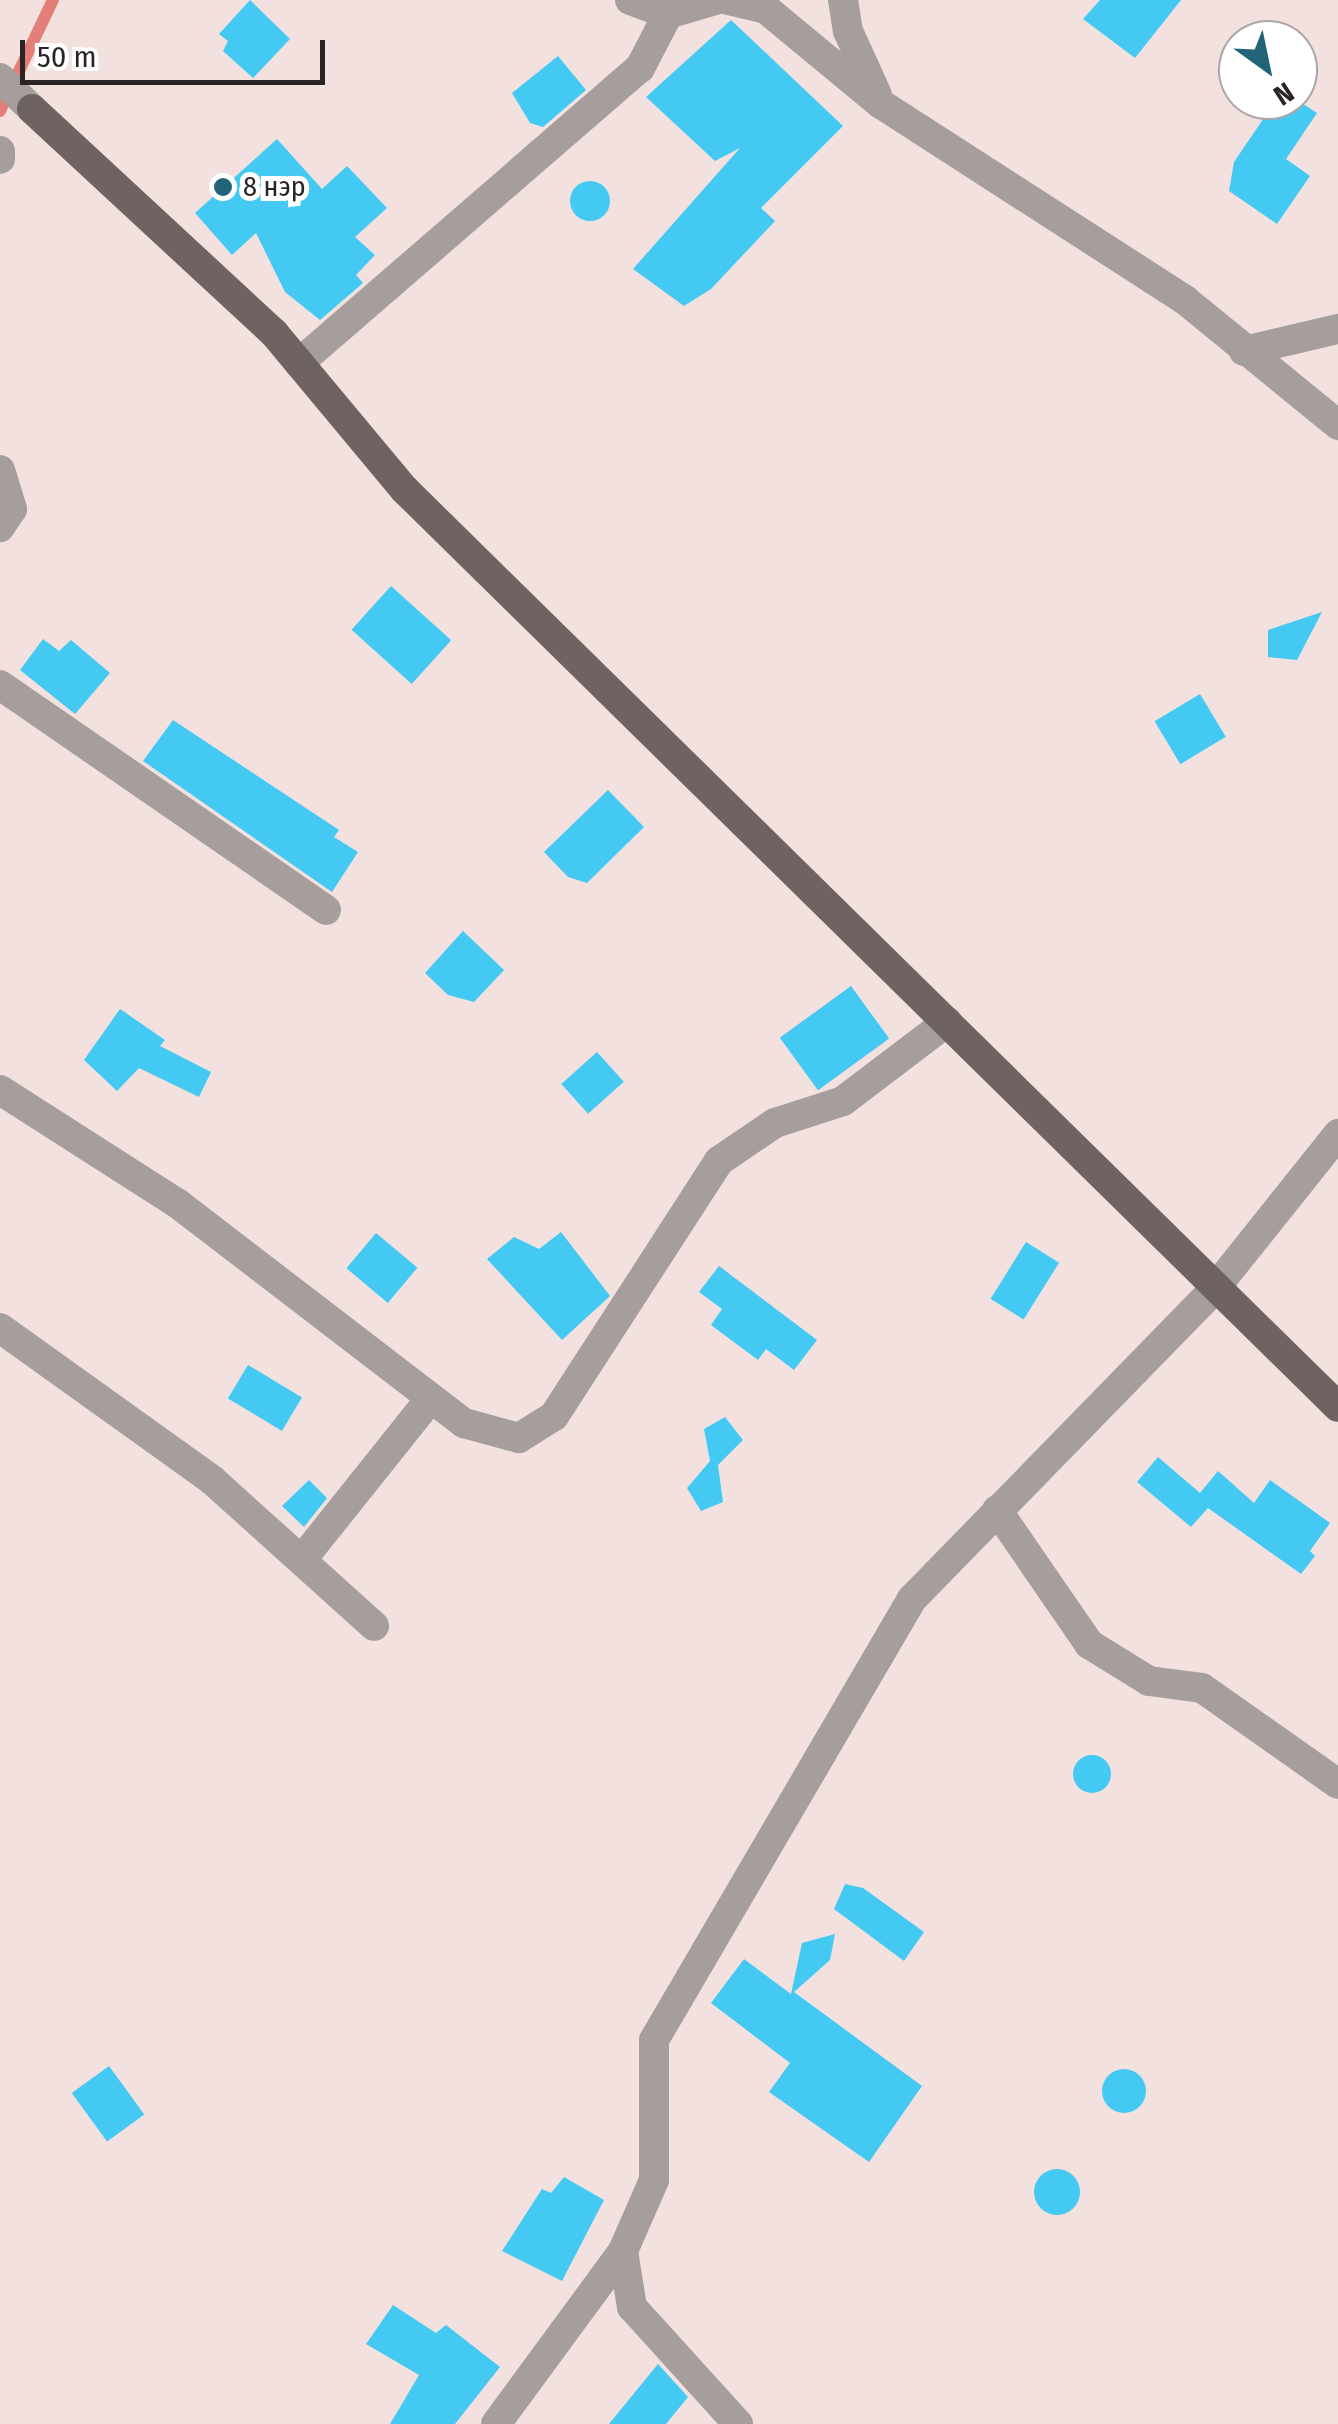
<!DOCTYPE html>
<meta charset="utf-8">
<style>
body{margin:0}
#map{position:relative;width:1338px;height:2424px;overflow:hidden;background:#f2e1df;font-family:"Fira Sans Condensed",sans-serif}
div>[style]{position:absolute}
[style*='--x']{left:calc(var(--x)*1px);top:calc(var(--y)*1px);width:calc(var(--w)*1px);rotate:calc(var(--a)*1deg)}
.stream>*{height:12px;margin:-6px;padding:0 6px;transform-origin:6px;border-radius:6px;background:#e47e78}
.building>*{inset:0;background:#44c9f3;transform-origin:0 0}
.round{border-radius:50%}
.minor>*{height:30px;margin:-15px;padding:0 15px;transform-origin:15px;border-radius:15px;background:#a59e9d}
.major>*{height:30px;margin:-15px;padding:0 15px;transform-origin:15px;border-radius:15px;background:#6f6361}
.dots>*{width:28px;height:28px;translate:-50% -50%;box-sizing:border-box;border:5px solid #fff;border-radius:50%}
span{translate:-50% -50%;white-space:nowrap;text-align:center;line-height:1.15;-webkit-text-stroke:10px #fff;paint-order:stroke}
.poi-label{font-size:28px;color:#2a2424}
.left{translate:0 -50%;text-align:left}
.north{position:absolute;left:1218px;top:20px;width:100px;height:100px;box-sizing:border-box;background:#fff;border:2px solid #aaa7a7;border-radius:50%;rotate:147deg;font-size:28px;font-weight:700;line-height:40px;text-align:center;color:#2a2424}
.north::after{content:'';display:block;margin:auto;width:35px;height:45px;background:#236378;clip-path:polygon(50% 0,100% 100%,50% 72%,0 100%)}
.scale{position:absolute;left:20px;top:40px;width:305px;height:45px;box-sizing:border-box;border:5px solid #2a2424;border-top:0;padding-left:12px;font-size:30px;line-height:35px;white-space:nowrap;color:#2a2424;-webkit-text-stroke:8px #fff;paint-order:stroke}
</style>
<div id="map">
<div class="stream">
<div style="--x:0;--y:111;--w:123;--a:-64.5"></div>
</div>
<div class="building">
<div style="clip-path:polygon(250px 0,290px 39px,253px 78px,223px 51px,228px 41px,219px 34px)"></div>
<div style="clip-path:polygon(1100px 0,1181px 0,1135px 58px,1083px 19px)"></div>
<div style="clip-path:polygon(731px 20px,843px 126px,761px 208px,775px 221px,711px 289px,684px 306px,633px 269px,740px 148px,715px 161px,646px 97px)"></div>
<div style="clip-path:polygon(558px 56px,586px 90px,543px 127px,530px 123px,512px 93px)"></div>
<div style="clip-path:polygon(1276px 100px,1297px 100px,1317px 113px,1286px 159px,1310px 176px,1277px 224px,1229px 191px,1234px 162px)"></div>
<div style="clip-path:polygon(277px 139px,322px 189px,347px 166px,387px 208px,355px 237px,375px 255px,356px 275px,363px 283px,320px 320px,285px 292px,256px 233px,232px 255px,195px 213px)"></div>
<div class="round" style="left:570px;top:181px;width:40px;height:40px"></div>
<div style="left:391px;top:586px;width:81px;height:59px;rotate:42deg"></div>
<div style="clip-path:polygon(1322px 612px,1297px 660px,1268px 657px,1268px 630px)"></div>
<div style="clip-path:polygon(43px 639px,59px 651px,71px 640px,110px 673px,75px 714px,20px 670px)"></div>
<div style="left:1200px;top:694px;width:50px;height:53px;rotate:59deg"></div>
<div style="clip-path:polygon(173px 720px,339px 830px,334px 837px,358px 852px,332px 892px,143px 761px)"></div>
<div style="clip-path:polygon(608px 790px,644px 827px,587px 883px,568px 877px,544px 852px)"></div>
<div style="clip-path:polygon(463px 931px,504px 970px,474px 1002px,448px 995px,425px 973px)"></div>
<div style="left:851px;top:986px;width:65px;height:88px;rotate:54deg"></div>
<div style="clip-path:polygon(120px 1009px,165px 1040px,160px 1046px,211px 1072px,199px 1097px,139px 1068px,117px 1091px,84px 1060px)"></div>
<div style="left:597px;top:1052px;width:40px;height:48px;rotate:48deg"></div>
<div style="clip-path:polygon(561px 1232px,610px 1296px,562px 1340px,487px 1259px,514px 1237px,539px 1249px)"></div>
<div style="left:376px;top:1233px;width:54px;height:46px;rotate:40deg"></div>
<div style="left:1026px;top:1242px;width:39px;height:67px;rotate:32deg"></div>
<div style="clip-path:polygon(719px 1266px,817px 1340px,794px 1370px,766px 1349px,758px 1360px,711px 1325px,722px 1309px,699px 1292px)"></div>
<div style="left:248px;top:1365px;width:63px;height:39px;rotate:31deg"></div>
<div style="clip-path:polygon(725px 1417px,743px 1440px,718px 1465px,723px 1502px,701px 1511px,687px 1488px,710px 1461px,704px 1429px)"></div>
<div style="clip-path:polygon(1158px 1457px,1200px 1493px,1218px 1471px,1254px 1503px,1270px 1480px,1330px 1523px,1310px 1551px,1315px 1556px,1301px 1574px,1208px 1508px,1191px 1527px,1137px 1482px)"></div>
<div style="clip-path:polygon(309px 1480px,327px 1498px,304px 1527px,282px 1506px)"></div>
<div class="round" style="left:1073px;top:1755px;width:38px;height:38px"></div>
<div style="clip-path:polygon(845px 1884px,863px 1888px,924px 1932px,904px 1961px,834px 1909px)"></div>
<div style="clip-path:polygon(835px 1934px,830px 1960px,794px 1992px,922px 2086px,869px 2162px,769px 2092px,790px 2063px,711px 2003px,744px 1959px,791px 1994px,802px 1943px)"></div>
<div style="left:109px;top:2066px;width:60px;height:46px;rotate:54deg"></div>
<div class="round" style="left:1102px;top:2069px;width:44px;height:44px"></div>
<div class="round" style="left:1034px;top:2169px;width:46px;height:46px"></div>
<div style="clip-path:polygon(564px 2177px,604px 2200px,562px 2281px,502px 2251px,542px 2189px,551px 2193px)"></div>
<div style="clip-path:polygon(393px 2305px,436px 2333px,446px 2325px,500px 2367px,455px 2424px,390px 2424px,419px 2375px,366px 2344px)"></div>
<div style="clip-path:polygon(658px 2364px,688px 2397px,666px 2424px,609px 2424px)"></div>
</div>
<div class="minor">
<div style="--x:630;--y:0;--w:40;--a:20.2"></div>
<div style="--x:668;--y:14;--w:49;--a:-16.6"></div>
<div style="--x:728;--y:0;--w:39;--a:13"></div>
<div style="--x:766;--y:9;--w:149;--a:39.6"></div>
<div style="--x:881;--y:104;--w:362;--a:32.8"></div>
<div style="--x:1185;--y:300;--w:198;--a:39.2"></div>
<div style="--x:843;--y:0;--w:31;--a:81"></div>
<div style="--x:848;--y:31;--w:70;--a:65.6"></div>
<div style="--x:0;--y:78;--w:45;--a:44.1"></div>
<div style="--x:0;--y:151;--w:8;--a:90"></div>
<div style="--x:1244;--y:351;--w:97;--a:-13.2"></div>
<div style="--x:299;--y:363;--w:451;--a:-40.9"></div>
<div style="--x:640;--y:68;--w:61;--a:-62.6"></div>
<div style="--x:0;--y:470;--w:41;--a:72.9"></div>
<div style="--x:12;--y:509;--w:22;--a:124"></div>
<div style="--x:0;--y:685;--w:396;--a:34.6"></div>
<div style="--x:0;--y:1090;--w:210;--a:32.6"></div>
<div style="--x:177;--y:1203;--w:362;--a:37.5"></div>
<div style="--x:464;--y:1423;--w:57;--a:15.3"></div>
<div style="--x:519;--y:1438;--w:41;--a:-32.2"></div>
<div style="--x:554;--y:1416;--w:304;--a:-57.1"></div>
<div style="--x:719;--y:1161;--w:68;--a:-34.2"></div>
<div style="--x:775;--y:1123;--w:71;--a:-17.9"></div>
<div style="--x:843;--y:1101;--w:131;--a:-37.2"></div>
<div style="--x:0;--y:1328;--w:261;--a:35.6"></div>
<div style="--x:212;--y:1480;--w:218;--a:42"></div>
<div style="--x:997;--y:1510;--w:163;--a:55.5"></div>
<div style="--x:1089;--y:1644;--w:70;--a:31.7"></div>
<div style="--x:1149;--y:1681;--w:53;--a:7.5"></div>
<div style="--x:1202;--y:1688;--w:166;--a:35.2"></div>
<div style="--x:304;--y:1557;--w:203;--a:-51.4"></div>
<div style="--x:623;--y:2251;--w:57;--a:80.9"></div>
<div style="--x:632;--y:2307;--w:158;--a:47.8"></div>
<div style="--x:496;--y:2424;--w:215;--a:-53.7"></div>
<div style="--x:623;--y:2251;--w:77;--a:-66.4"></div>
<div style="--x:654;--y:2180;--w:140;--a:-90"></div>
<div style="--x:654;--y:2040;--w:511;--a:-59.67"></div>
<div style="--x:912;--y:1599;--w:436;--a:-45.7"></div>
<div style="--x:1216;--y:1287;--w:196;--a:-51.4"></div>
</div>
<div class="major">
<div style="--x:32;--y:109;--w:330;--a:42.8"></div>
<div style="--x:274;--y:333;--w:204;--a:50.2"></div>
<div style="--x:405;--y:490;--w:1308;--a:44.5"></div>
</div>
<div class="dots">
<div style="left:223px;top:187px;background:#236378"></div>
</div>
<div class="poi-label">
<span class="left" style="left:243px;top:187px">8 нэр</span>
</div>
<div class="north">N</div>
<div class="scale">50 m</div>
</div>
